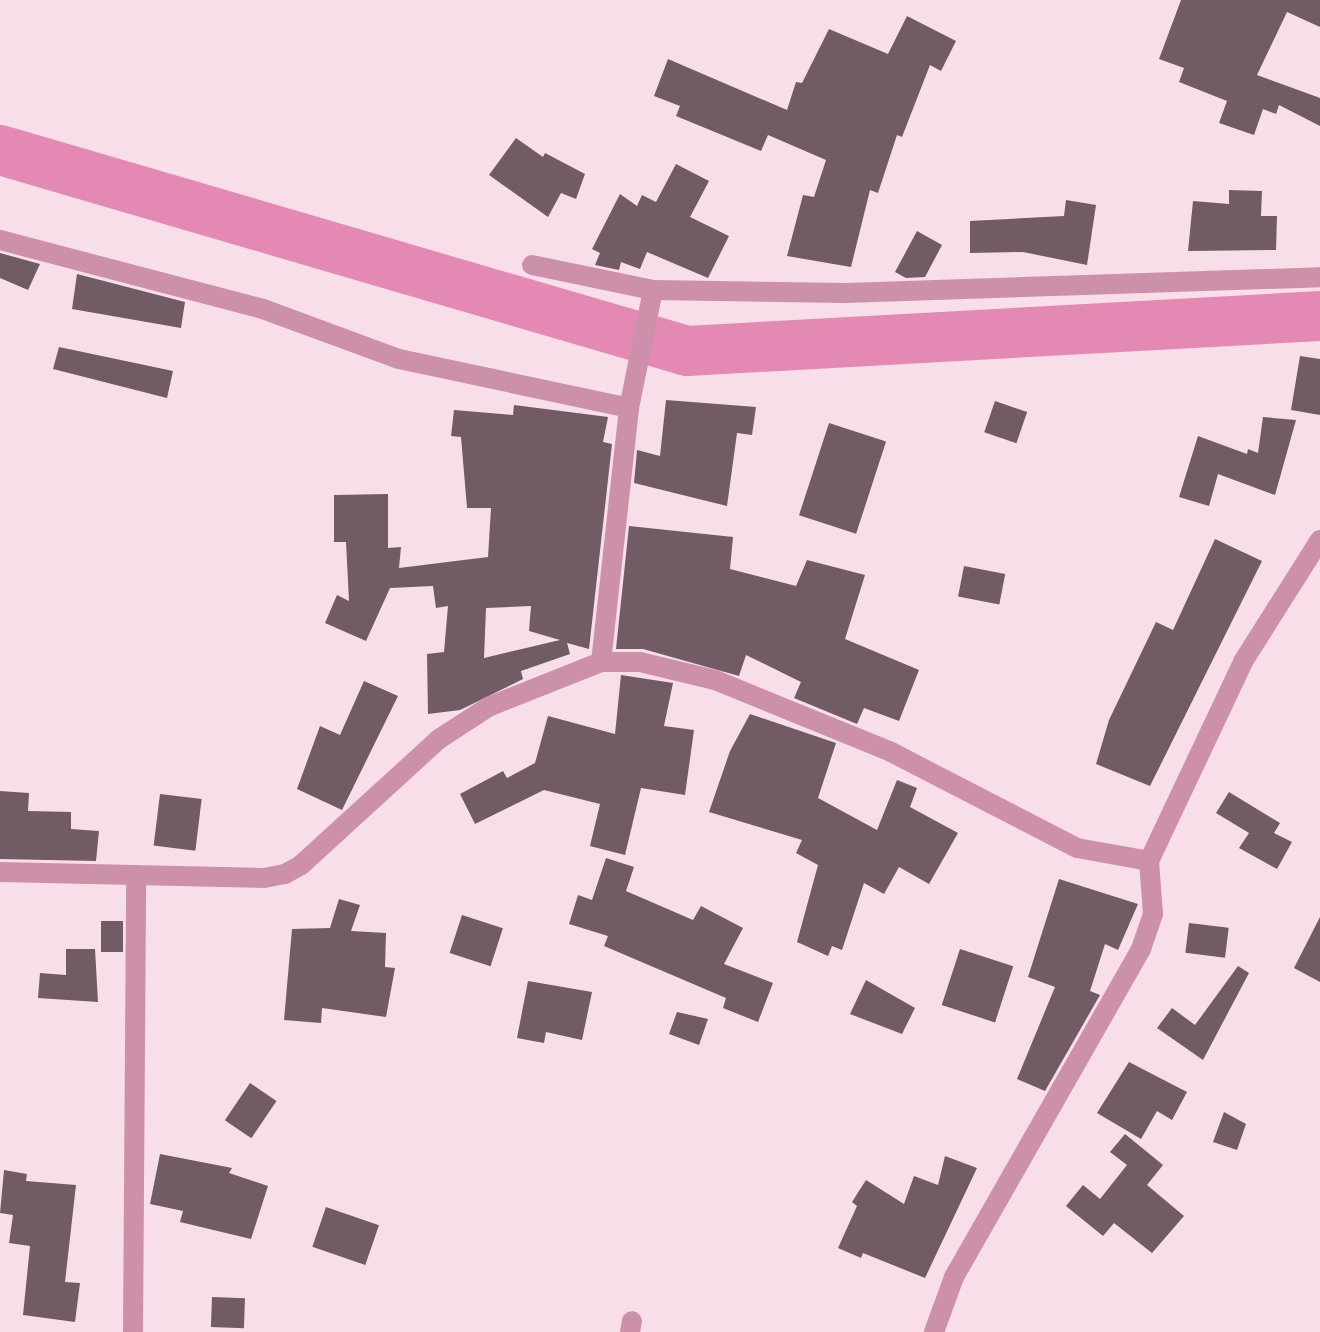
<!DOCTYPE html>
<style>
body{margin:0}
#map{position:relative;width:1320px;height:1332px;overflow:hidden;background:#f8dee9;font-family:Inter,sans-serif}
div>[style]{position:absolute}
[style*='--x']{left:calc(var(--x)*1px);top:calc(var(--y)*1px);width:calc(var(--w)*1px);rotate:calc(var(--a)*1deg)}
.river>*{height:50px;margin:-25px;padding:0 25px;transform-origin:25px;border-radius:25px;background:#e489b4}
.building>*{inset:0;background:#715b65;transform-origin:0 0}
.street>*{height:20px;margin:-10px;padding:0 10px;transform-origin:10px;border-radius:10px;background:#cd90ab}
span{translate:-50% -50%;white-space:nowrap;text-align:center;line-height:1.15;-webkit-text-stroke:8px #ffeff5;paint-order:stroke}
</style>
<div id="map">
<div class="river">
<div style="--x:0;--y:150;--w:716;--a:16.31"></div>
<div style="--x:687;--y:351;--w:634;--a:-3.16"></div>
</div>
<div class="building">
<div style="clip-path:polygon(1181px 0,1320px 0,1320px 27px,1287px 12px,1257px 75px,1320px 98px,1320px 126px,1279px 105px,1276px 114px,1263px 109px,1254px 135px,1219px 123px,1227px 101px,1179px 82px,1184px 68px,1159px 59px)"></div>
<div style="clip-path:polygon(907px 16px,956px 41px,941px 71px,930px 65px,902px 137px,897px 135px,878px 193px,870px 190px,851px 267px,787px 256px,803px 195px,814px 197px,826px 160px,768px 135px,761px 151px,676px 116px,680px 106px,654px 96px,668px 59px,787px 110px,796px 82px,802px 83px,829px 29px,888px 54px)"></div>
<div style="clip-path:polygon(516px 138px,543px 157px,545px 153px,585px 174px,576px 199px,561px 193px,548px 217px,489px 175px)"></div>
<div style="clip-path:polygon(676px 164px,709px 181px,690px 217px,729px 236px,708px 278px,647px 252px,640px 269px,621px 262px,619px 270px,595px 265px,600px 253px,592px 249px,620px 194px,637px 206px,642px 195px,656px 202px)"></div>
<div style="clip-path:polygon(1229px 190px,1262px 191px,1261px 216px,1277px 216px,1276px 250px,1188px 251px,1193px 201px,1229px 204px)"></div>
<div style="clip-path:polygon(1066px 200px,1096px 205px,1087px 265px,1023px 252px,970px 253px,970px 221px,1064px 216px)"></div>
<div style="clip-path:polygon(917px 231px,942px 245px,925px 277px,906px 278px,895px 272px)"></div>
<div style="clip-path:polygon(0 253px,40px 264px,28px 290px,0 278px)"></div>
<div style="clip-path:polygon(77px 274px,185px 302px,181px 328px,72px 309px)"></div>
<div style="clip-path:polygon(59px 347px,173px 371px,167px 398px,53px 369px)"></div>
<div style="clip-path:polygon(1300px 356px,1320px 359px,1320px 415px,1291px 410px)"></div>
<div style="clip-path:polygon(666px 400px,756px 407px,752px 435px,737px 433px,727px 506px,634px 483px,637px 450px,660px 456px)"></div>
<div style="left:995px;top:401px;width:34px;height:33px;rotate:19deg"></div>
<div style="clip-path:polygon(evenodd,514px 405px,608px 417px,603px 442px,612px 444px,589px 649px,567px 643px,570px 654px,521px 671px,523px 679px,460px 710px,428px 714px,427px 654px,444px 652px,448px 606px,436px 608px,433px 586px,390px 588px,366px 641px,325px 623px,337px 595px,349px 601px,346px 542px,334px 542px,334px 495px,388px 494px,388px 548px,401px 547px,399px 568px,488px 557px,491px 508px,467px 508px,461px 437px,451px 436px,454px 410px,513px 415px,514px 405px,531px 606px,529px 631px,560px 640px,484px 658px,486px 608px,531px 606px)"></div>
<div style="clip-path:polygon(1263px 417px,1296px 420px,1275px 495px,1218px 474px,1209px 506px,1179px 497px,1198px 436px,1247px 454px,1248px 449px,1258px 453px)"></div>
<div style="left:829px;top:423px;width:60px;height:97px;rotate:18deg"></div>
<div style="clip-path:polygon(629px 526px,733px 537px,730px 569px,796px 586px,807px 560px,865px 575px,845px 639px,919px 670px,899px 721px,864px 708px,857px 724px,794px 698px,801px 682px,746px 655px,739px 676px,643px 649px,616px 649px)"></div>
<div style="clip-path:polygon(1215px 539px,1262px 561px,1150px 786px,1096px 764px,1109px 720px,1156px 622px,1173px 630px)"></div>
<div style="left:964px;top:566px;width:42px;height:31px;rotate:11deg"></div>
<div style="clip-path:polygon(621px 675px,673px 683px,664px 726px,694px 730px,685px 795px,641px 788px,625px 855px,590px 846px,600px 804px,544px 790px,475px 824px,460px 794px,503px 771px,507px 778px,535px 763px,548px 716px,615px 734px)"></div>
<div style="clip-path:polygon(364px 681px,398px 696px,342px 810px,297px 789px,320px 726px,340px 735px)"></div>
<div style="clip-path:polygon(750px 714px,836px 743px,818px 798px,877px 830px,897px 780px,917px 788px,910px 807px,958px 833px,929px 884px,899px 867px,884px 894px,864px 883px,842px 950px,832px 946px,828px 956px,797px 942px,818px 865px,796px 853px,802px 840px,709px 812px,730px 751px)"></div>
<div style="clip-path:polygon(0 791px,29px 793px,28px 811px,71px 812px,71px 829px,99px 831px,96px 861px,0 859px)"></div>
<div style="clip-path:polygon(1229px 792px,1280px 823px,1274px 833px,1292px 842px,1277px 869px,1239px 848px,1249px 833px,1216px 813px)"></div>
<div style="left:160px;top:794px;width:42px;height:52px;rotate:7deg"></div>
<div style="clip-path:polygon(606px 858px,634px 867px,626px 891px,693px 920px,701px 906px,743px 928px,724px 964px,773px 983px,758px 1022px,723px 1008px,726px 998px,604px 946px,608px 936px,569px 924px,578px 895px,592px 900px)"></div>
<div style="clip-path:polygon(1059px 879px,1138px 904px,1118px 950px,1105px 944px,1090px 991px,1100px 995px,1045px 1091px,1017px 1079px,1055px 987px,1028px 977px)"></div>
<div style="clip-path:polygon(339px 899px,360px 905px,351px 931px,386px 933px,385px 967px,395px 968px,386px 1017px,322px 1008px,321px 1023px,284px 1020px,292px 929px,330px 928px)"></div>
<div style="left:462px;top:915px;width:43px;height:40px;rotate:18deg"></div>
<div style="clip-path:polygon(1320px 917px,1320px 982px,1294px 968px)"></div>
<div style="left:101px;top:921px;width:22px;height:31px"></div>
<div style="left:1189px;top:923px;width:40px;height:30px;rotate:7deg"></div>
<div style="clip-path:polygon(66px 949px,95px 949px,98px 1002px,38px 998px,40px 973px,66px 975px)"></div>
<div style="left:960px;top:949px;width:56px;height:59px;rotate:18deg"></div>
<div style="clip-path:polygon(1238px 966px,1249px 973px,1203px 1060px,1157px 1028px,1172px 1008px,1195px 1025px)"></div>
<div style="clip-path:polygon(866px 980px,915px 1008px,902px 1034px,850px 1014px)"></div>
<div style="clip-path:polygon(528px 981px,592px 992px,582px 1040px,546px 1032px,544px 1043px,517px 1038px)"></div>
<div style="clip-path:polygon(677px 1012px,708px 1019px,699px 1045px,669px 1034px)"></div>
<div style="clip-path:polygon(1129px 1062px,1187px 1092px,1172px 1120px,1157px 1111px,1141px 1139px,1097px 1113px)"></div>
<div style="left:250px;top:1083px;width:32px;height:45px;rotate:34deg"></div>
<div style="clip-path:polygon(1224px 1112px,1246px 1124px,1237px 1150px,1213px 1142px)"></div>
<div style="clip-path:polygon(1125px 1134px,1163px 1165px,1147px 1185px,1184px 1216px,1152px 1253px,1114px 1223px,1103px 1236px,1066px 1206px,1083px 1185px,1100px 1199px,1127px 1165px,1110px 1152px)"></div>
<div style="clip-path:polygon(160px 1154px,232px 1168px,229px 1173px,268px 1186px,251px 1239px,180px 1222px,183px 1211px,150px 1204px)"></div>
<div style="clip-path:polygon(945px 1156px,977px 1168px,925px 1278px,863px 1253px,861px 1258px,838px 1248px,857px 1206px,852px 1202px,866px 1180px,904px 1204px,914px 1176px,938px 1185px)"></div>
<div style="clip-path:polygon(4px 1170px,27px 1174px,26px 1181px,76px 1185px,65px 1282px,80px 1283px,75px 1322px,23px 1315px,30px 1246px,9px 1243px,13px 1215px,0 1213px)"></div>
<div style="left:326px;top:1207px;width:56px;height:42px;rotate:19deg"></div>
<div style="left:212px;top:1297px;width:33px;height:30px;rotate:2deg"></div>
</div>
<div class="street">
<div style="--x:0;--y:240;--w:272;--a:14.7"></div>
<div style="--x:263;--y:309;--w:145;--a:20.2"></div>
<div style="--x:399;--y:359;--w:235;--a:12"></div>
<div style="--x:532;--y:265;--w:124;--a:11.7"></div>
<div style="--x:653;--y:290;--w:193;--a:0.9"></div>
<div style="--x:846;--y:293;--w:474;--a:-1.9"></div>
<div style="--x:601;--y:662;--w:256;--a:-83.7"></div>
<div style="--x:629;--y:408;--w:120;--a:-78.5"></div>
<div style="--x:0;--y:872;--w:264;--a:1.3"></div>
<div style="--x:264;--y:878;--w:21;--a:-11"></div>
<div style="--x:285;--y:874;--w:18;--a:-29"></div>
<div style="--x:301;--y:865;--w:187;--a:-42.4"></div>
<div style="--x:439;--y:739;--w:59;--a:-33.1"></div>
<div style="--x:488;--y:707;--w:122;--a:-21.7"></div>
<div style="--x:601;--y:662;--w:39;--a:0"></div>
<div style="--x:640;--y:662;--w:77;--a:13.5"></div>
<div style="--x:715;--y:680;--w:190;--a:22.2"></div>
<div style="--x:891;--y:752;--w:209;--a:27.3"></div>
<div style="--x:1077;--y:848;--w:73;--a:10.2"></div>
<div style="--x:1149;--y:861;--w:222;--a:-64.7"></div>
<div style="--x:1244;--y:660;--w:142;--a:-57.7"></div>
<div style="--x:133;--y:1332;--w:457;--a:-89.6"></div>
<div style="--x:630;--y:1332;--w:11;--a:-80"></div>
<div style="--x:934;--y:1332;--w:59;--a:-70"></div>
<div style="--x:954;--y:1277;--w:378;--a:-60.3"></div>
<div style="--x:1141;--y:949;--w:37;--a:-71"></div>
<div style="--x:1153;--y:914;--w:53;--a:-94.3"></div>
</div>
</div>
